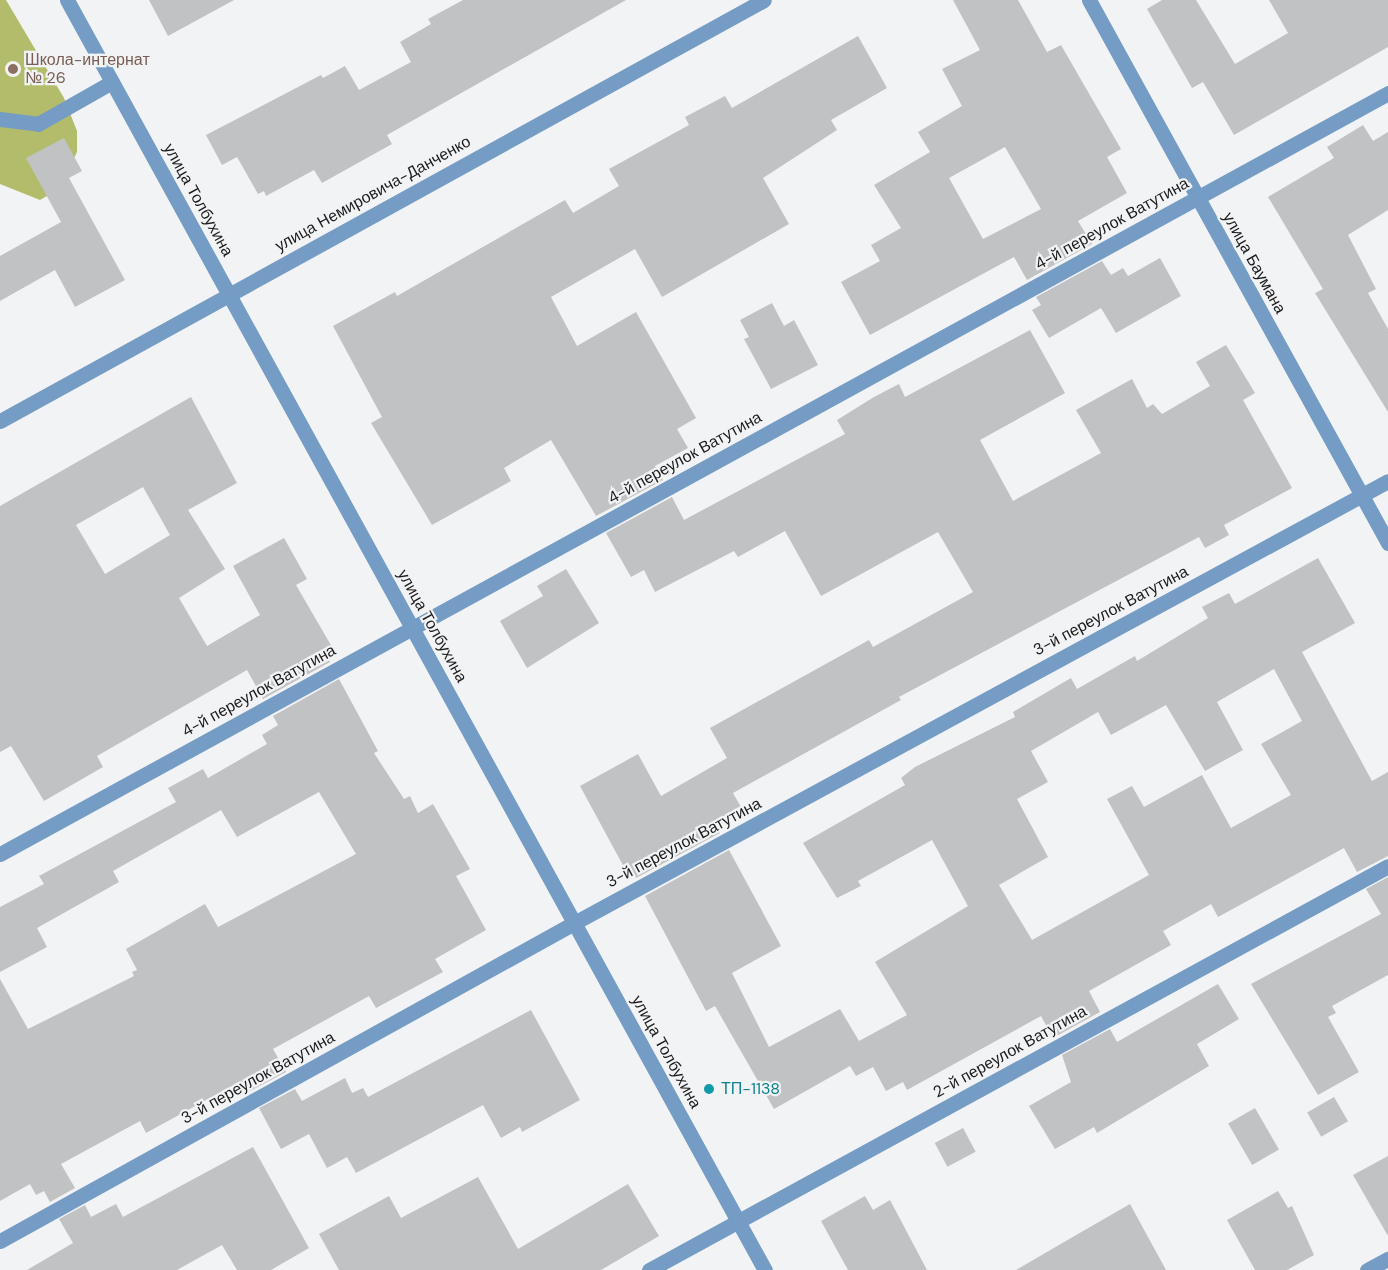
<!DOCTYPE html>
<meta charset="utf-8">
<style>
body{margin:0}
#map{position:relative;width:1388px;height:1270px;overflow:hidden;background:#f2f3f4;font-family:"DM Sans",sans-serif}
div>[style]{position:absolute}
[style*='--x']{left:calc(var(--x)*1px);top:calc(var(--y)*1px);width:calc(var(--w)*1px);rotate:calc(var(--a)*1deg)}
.forest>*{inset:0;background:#b2bc6a}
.building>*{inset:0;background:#c1c2c3;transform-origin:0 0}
.minor>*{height:15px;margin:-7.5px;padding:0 7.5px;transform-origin:7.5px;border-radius:7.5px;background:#749cc5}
.dots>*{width:16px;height:16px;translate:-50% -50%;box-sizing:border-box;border:3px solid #f2f3f4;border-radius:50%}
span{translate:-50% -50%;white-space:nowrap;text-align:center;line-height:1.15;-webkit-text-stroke:4.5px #f2f3f4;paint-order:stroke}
.education-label{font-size:16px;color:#785e54}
.left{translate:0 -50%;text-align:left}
.street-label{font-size:16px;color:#1b1b1c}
.culture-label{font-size:16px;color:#0d838f}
</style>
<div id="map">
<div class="forest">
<div style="clip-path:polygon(0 0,6px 0,64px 98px,77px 131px,77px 152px,68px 170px,52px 193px,40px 200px,0 184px)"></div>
</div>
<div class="building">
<div style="clip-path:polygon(149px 0,234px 0,168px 36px)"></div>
<div style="clip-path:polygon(463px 0,626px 0,387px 135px,392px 144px,322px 183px,314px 170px,266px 196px,264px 191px,258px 194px,237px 157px,222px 165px,206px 135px,321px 75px,323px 78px,345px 66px,359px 90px,411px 62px,400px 42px,431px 24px,428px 19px)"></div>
<div style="clip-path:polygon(evenodd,953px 0,1018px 0,1047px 52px,1061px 45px,1121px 149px,1107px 157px,1127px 193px,1078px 221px,1092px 244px,1027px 280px,1014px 257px,870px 335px,841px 282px,880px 261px,871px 245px,901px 228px,874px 185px,930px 152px,918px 132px,962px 106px,942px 69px,980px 50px,953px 0,1005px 147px,1041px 209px,983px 239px,949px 178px,1005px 147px)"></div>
<div style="clip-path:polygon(1162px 0,1196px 0,1235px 64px,1288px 33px,1269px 0,1388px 0,1388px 47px,1234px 135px,1203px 82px,1192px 88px,1147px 9px)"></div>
<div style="clip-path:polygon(858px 36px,887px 88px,831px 120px,837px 130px,763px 178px,789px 224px,662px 297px,635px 249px,551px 297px,577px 346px,636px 312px,696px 418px,677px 429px,688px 448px,655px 466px,663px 480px,596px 516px,551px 440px,504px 468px,511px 481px,432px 525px,371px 423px,382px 417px,333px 326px,395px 292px,397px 296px,565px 200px,573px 213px,619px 186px,609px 169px,689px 125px,685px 117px,725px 96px,732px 108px)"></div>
<div style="clip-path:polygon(1363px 125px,1373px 141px,1388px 132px,1388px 210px,1348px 235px,1376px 289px,1368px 293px,1388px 329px,1388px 412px,1315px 293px,1323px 289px,1268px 197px,1334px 158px,1327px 147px)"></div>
<div style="clip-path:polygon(64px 138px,82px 171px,69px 178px,125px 280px,75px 307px,55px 270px,0 301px,0 256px,61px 222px,26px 158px)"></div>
<div style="clip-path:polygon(1160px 258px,1181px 296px,1116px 333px,1101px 308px,1049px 338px,1032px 310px,1041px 305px,1036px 297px,1102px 261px,1111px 275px,1123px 268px,1128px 276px)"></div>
<div style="clip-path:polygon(772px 303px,784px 326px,794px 320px,818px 365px,771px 389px,744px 339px,749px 337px,740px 320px)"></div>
<div style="clip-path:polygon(1030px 330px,1065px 393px,980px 440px,1013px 501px,1101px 453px,1076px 410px,1132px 379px,1147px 408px,1153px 404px,1162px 414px,1210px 386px,1196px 362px,1226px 345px,1255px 393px,1243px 400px,1292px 488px,1224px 525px,1229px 535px,1205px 548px,1199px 537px,899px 697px,901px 700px,733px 793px,741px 807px,714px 822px,720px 833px,636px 878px,630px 867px,625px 869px,580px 786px,638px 754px,661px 796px,727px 758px,710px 728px,869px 640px,873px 647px,973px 592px,938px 532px,821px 596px,785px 531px,738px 557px,734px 551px,655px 592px,644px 570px,631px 577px,606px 533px,672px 497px,684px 520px,845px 434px,837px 420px,874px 397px,899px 384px,905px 397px)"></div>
<div style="clip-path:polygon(evenodd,191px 397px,237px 483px,188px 510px,225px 569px,179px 598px,207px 646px,260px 615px,233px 566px,284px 538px,307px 579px,296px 585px,332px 647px,324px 652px,330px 662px,263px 699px,247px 670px,97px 756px,103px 767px,44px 801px,11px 746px,0 752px,0 506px,191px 397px,143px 487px,170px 535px,105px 574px,76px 525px,143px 487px)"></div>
<div style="clip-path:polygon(evenodd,1318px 558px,1355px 623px,1302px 652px,1372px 781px,1388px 772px,1388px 856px,1357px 872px,1344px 848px,1218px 917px,1211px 904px,1163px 931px,1171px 945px,1089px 991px,1100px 1012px,1053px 1038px,1041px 1016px,907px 1090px,903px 1082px,886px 1091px,873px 1067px,856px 1076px,850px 1066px,774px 1109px,715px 1006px,706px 1011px,645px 896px,729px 850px,781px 946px,732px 973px,769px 1047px,840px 1009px,859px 1041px,907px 1015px,875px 962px,968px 906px,932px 840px,858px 881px,861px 886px,837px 898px,803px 843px,905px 785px,901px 778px,915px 767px,1015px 717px,1013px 712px,1071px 678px,1077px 689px,1135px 656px,1137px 661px,1208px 618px,1202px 607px,1229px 593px,1235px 604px,1318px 558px,1274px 669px,1302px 721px,1261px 744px,1291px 795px,1231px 828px,1202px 775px,1144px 807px,1132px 786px,1107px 799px,1149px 875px,1032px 940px,999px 885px,1048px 857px,1017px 799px,1048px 782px,1031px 751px,1098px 712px,1111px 735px,1166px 705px,1205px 771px,1243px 750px,1217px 702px,1274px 669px)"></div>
<div style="clip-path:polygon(566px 569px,599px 623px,527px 668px,500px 621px,543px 596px,537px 586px)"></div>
<div style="clip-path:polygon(339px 679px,378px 751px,374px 753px,404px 799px,410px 796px,418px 813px,433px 804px,470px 869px,456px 876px,486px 930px,435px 959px,443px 972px,376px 1008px,369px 996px,273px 1049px,286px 1072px,250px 1091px,245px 1083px,240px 1085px,239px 1082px,146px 1133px,140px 1121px,61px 1164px,75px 1188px,50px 1202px,44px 1191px,36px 1195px,30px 1184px,0 1201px,0 979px,28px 1029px,134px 976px,132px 972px,137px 970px,126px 949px,205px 904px,218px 927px,356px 854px,319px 792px,237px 837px,221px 810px,113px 871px,119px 882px,37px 928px,47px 947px,0 972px,0 907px,44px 884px,39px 876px,176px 802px,168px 788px,203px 769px,208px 778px,267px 744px,262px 735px,278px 725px,273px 716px)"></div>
<div style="clip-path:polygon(1388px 877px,1388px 975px,1332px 1006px,1336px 1013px,1328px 1017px,1359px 1072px,1318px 1095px,1251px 984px,1381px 914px,1366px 889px)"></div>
<div style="clip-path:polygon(1218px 984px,1239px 1019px,1197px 1044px,1209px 1066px,1097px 1133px,1094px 1127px,1055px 1149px,1029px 1106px,1071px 1082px,1062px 1055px,1110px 1029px,1117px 1042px)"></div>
<div style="clip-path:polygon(531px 1010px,580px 1100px,522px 1132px,520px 1127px,501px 1138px,483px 1105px,356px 1173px,347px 1157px,327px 1168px,309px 1134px,281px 1149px,259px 1108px,295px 1089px,302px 1101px,345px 1078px,352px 1093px,363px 1088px,368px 1097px)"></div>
<div style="left:1334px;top:1097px;width:28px;height:31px;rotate:60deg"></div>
<div style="left:1255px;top:1108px;width:48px;height:31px;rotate:60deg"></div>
<div style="left:963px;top:1128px;width:27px;height:32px;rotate:62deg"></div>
<div style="clip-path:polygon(253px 1147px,309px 1248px,271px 1270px,237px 1270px,222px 1245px,177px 1270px,27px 1270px,73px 1243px,59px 1219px,85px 1205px,91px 1217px,116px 1204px,123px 1217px)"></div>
<div style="clip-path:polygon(1388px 1156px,1388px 1236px,1353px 1175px)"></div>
<div style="clip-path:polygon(478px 1177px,518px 1249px,628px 1184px,659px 1236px,601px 1270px,339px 1270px,319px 1234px,389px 1196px,401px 1218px)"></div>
<div style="clip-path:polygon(1278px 1191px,1288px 1208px,1292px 1206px,1314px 1255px,1287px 1270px,1255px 1270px,1227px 1220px)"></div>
<div style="clip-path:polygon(865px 1196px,873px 1210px,890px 1200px,927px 1270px,848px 1270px,821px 1221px)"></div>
<div style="clip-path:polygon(1130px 1204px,1166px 1270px,1016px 1270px,1071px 1238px)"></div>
</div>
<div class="minor">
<div style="--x:67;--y:0;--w:1449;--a:61.21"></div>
<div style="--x:1089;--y:0;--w:620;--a:61.16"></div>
<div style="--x:0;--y:119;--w:38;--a:7"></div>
<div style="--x:38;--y:124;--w:85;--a:-29.6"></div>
<div style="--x:0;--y:421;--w:872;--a:-28.86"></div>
<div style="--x:0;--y:854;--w:1583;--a:-28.73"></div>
<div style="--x:0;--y:1241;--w:656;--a:-28.99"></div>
<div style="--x:574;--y:923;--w:926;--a:-28.5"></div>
<div style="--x:649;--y:1270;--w:842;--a:-28.66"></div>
<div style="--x:1367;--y:1270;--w:24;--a:-28"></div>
</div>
<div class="dots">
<div style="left:13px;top:69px;background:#8d6e63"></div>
<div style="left:709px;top:1089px;background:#0f9aa8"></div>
</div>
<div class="education-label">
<span class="left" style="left:25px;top:69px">Школа-интернат<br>№ 26</span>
</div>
<div class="street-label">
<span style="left:373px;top:194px;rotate:-29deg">улица Немировича-Данченко</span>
<span style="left:198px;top:200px;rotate:61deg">улица Толбухина</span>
<span style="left:1112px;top:224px;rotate:-29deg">4-й переулок Ватутина</span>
<span style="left:1254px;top:263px;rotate:61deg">улица Баумана</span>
<span style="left:685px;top:458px;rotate:-29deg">4-й переулок Ватутина</span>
<span style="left:1111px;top:611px;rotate:-28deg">3-й переулок Ватутина</span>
<span style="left:432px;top:626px;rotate:61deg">улица Толбухина</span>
<span style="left:259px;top:691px;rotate:-29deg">4-й переулок Ватутина</span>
<span style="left:684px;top:843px;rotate:-28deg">3-й переулок Ватутина</span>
<span style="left:666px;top:1052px;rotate:61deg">улица Толбухина</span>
<span style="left:1010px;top:1052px;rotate:-29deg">2-й переулок Ватутина</span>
<span style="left:258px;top:1078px;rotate:-29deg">3-й переулок Ватутина</span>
</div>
<div class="culture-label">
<span class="left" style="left:721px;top:1089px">ТП-1138</span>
</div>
</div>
